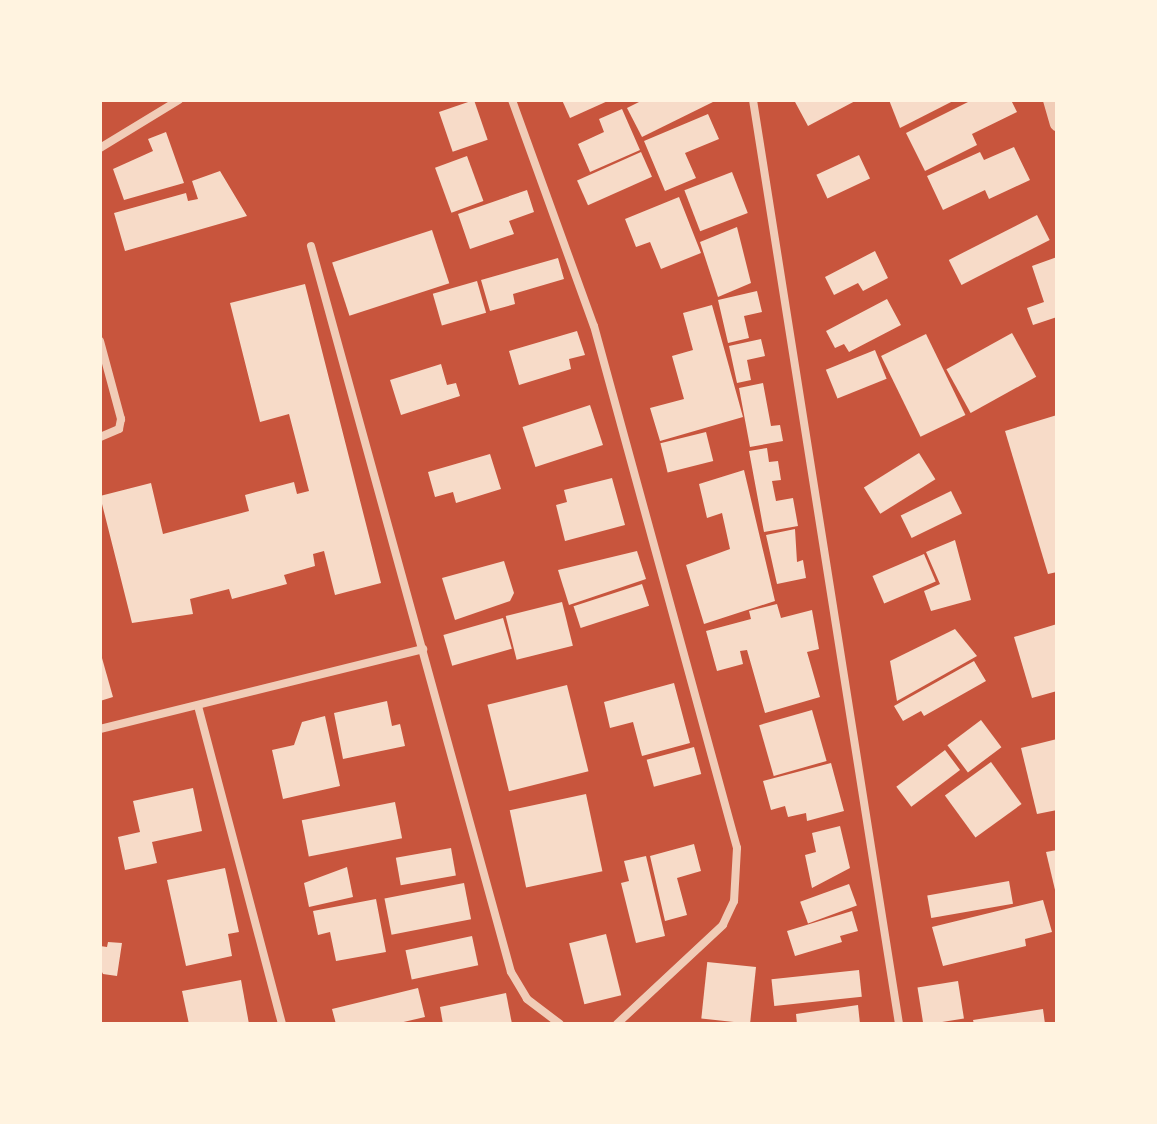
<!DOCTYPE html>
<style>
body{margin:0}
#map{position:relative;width:1157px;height:1124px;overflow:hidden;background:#c8553d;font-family:"DM Sans",sans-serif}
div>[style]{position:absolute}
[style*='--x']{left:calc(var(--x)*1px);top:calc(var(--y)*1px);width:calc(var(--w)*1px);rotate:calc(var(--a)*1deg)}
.building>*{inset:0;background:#f7dbc8;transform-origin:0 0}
.minor>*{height:8px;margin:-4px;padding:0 4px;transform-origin:4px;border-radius:4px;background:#f1ccb7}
.tertiary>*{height:14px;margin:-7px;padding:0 7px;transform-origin:7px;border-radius:7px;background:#f1ccb7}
span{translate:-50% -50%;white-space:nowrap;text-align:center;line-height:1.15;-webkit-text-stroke:7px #fff3e0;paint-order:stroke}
.frame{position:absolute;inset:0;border:102px solid #fff3e0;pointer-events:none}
</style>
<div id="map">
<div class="building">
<div style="left:474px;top:100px;width:42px;height:37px;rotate:71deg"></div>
<div style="clip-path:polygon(562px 100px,610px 100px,570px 118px)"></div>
<div style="clip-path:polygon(643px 100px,717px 100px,642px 137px,627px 108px)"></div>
<div style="clip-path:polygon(794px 100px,857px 100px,808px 126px)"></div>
<div style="clip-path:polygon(889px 100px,955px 100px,900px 128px)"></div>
<div style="clip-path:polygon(972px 100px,1011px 100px,1017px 112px,972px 134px,977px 145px,925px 171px,906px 133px)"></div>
<div style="clip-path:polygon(622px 109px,640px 150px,590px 172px,578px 144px,604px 132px,599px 119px)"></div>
<div style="clip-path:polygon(708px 114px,719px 139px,685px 153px,696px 178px,665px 191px,644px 141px)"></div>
<div style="clip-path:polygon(166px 132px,184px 183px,124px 200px,113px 169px,153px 151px,148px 139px)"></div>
<div style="clip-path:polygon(1014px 147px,1030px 180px,989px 199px,985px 190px,943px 210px,927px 176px,980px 152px,984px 160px)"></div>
<div style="left:641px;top:152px;width:27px;height:70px;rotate:66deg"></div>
<div style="left:859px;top:155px;width:26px;height:47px;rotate:65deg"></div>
<div style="left:467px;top:156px;width:48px;height:34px;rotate:70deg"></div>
<div style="clip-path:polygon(220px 171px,247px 216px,125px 251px,114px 213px,186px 193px,188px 201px,198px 199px,192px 181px)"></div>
<div style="left:732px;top:172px;width:44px;height:51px;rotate:69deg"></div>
<div style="clip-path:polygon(527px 190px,534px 212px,509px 221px,514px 234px,470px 249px,458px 214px)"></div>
<div style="clip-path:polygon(679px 197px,701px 253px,661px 269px,650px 242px,636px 247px,625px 219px)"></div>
<div style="left:1037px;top:215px;width:28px;height:99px;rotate:63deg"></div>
<div style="clip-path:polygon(737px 227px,751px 283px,718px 297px,700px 242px)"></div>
<div style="left:432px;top:230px;width:56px;height:105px;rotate:72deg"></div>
<div style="clip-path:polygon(875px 251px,888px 278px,863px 291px,858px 283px,834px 295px,825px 277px)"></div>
<div style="clip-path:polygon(1057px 257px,1057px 317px,1033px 325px,1027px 308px,1044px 302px,1032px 266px)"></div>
<div style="clip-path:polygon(558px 258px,564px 279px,513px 294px,515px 304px,490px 311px,481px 280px)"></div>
<div style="left:477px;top:281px;width:33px;height:46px;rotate:74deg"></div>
<div style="clip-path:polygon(305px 284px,381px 583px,335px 595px,324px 551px,313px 554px,315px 566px,284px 575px,287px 584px,232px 599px,229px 589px,190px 599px,193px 614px,132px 623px,100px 496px,151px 483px,163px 534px,249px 511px,245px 495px,294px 482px,297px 494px,309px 491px,289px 414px,260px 422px,230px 303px)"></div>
<div style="clip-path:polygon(757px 291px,762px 312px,744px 316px,749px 338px,728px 343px,718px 300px)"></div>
<div style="clip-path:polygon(887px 299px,901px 325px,849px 352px,844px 344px,835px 348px,826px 331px)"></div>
<div style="clip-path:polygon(712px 305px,743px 417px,660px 441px,650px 408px,684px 399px,672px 356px,693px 350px,683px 313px)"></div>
<div style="clip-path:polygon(577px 331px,585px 355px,569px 359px,571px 369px,519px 385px,509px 351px)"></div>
<div style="left:1012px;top:333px;width:50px;height:75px;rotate:61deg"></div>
<div style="left:926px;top:334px;width:90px;height:50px;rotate:64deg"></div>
<div style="clip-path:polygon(761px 339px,765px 356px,747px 360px,751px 380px,737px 383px,729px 346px)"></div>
<div style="left:875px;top:350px;width:31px;height:53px;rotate:68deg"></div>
<div style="clip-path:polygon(441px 364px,447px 385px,456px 383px,460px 396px,401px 415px,390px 380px)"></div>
<div style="clip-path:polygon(763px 383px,771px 426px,780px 425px,783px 441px,750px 447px,739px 388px)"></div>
<div style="left:590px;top:405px;width:42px;height:71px;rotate:72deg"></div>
<div style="clip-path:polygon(1057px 415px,1057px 572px,1048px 574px,1005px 431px)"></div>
<div style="left:706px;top:432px;width:30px;height:47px;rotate:76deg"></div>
<div style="clip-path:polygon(767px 448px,769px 462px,778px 461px,781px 480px,772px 481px,776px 501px,793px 498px,798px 526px,764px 532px,749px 451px)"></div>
<div style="left:919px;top:453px;width:31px;height:65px;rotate:58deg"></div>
<div style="clip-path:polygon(490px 454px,501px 489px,456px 503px,453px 492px,435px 497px,428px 472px)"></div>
<div style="clip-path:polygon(744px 470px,775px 601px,704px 624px,686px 565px,730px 549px,722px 513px,707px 518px,699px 484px)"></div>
<div style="clip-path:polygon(612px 478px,625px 525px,565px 541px,556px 505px,567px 502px,564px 490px)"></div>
<div style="left:951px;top:491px;width:25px;height:56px;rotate:64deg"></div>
<div style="clip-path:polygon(795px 529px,797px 562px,803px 560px,806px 578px,777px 584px,766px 535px)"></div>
<div style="clip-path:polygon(955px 540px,971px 600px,931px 611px,924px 591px,940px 584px,926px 552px)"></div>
<div style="clip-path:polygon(637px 551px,646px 579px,569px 605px,558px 570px)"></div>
<div style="left:924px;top:554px;width:30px;height:56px;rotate:67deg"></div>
<div style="clip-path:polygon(504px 561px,514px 593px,510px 601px,455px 620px,442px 578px)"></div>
<div style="left:642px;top:584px;width:23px;height:72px;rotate:72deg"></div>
<div style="left:562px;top:602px;width:45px;height:58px;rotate:76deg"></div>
<div style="clip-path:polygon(777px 604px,781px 618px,812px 610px,819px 649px,807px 652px,820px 697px,765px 713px,747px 650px,740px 651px,743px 664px,717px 671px,706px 631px,751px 619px,749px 611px)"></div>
<div style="left:503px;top:618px;width:32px;height:62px;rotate:74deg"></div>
<div style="clip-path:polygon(1057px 624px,1057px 691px,1032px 698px,1014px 637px)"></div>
<div style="clip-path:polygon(955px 629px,977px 656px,897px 701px,890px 661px)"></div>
<div style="clip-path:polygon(100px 651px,113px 697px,100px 701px)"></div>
<div style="clip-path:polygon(974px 661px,986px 681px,924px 716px,921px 711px,903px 721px,894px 706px)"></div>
<div style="clip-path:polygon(674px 683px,690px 743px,642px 756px,633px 722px,610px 728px,604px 702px)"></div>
<div style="left:567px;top:685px;width:89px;height:82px;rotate:76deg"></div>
<div style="clip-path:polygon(387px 701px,392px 726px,400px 724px,405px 746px,343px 759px,334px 713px)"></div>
<div style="left:812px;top:710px;width:53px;height:55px;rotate:74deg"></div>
<div style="clip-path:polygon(325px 716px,340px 786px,283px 799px,272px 750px,294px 745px,302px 722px)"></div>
<div style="left:981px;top:720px;width:34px;height:42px;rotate:53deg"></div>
<div style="clip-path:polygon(1057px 739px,1057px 810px,1037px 814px,1021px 748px)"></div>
<div style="left:694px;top:747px;width:28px;height:49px;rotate:75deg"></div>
<div style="left:945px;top:750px;width:25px;height:61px;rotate:53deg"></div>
<div style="left:991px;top:762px;width:52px;height:57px;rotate:54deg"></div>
<div style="clip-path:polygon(831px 763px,844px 811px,807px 821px,806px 813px,788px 817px,785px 806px,771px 810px,763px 781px)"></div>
<div style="clip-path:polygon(193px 788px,202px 831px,152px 842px,157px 863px,125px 870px,118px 837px,140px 832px,133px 801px)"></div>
<div style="left:586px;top:794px;width:79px;height:78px;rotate:78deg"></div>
<div style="left:395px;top:802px;width:37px;height:95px;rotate:79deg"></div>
<div style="clip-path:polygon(840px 826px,850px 868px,812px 888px,805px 855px,816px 852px,812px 833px)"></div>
<div style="clip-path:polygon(694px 844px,701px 871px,677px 878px,687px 915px,665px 921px,650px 856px)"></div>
<div style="left:451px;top:848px;width:28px;height:56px;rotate:80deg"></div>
<div style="clip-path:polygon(1057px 850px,1057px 894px,1056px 894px,1046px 852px)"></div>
<div style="clip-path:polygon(646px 856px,665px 936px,636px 943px,621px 883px,629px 881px,624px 861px)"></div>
<div style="clip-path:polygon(347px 867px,353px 897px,309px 907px,304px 883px)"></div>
<div style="clip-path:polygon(225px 868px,239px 932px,228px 934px,232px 956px,186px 966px,167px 880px)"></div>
<div style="left:1009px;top:881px;width:23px;height:83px;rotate:80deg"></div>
<div style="left:464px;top:883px;width:37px;height:81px;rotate:79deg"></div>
<div style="left:849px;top:884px;width:23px;height:52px;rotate:70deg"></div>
<div style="clip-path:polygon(376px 899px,386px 952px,336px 961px,330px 932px,318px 935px,313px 911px)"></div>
<div style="clip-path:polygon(1043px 900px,1052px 932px,1025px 939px,1026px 946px,943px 966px,932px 927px)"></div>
<div style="clip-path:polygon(852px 911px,858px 931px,840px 936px,842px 942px,795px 956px,787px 931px)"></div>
<div style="left:606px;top:934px;width:63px;height:38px;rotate:76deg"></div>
<div style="left:472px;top:936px;width:30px;height:68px;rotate:78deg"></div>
<div style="clip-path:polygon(108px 942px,122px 943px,117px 976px,103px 974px,100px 968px,100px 946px,107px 947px)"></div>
<div style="left:756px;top:967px;width:57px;height:49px;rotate:96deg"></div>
<div style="left:859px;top:970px;width:27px;height:88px;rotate:84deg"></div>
<div style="clip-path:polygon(241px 980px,249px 1024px,189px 1024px,182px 991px)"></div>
<div style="left:958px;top:981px;width:38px;height:41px;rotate:81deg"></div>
<div style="clip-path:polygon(418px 988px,425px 1017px,395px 1024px,336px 1024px,332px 1009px)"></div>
<div style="clip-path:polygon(506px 993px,512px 1024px,443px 1024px,440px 1007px)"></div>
<div style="clip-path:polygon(858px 1005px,860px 1024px,797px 1024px,796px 1014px)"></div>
<div style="clip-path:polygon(1043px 1009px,1045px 1024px,974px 1024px,973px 1020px)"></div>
</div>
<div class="minor">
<div style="--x:512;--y:100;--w:240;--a:70.1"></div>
<div style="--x:594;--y:326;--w:541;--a:74.68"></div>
<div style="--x:737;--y:848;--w:53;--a:93.2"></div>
<div style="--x:734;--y:901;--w:26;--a:115"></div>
<div style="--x:723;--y:925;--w:145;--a:137"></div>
<div style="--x:753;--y:100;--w:935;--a:81.02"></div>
<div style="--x:100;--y:148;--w:92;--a:-31.3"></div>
<div style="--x:311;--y:246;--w:753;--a:74.6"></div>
<div style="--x:511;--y:972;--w:31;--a:59"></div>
<div style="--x:527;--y:999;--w:41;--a:37.1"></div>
<div style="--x:100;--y:341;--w:81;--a:74.9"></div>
<div style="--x:121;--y:419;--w:10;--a:101"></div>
<div style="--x:119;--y:429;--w:21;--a:157"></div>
<div style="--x:198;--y:706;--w:329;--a:75.2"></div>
<div style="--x:100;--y:729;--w:333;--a:-13.9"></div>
</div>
<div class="tertiary">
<div style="--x:1050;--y:100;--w:25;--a:74"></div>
</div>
<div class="frame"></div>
</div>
